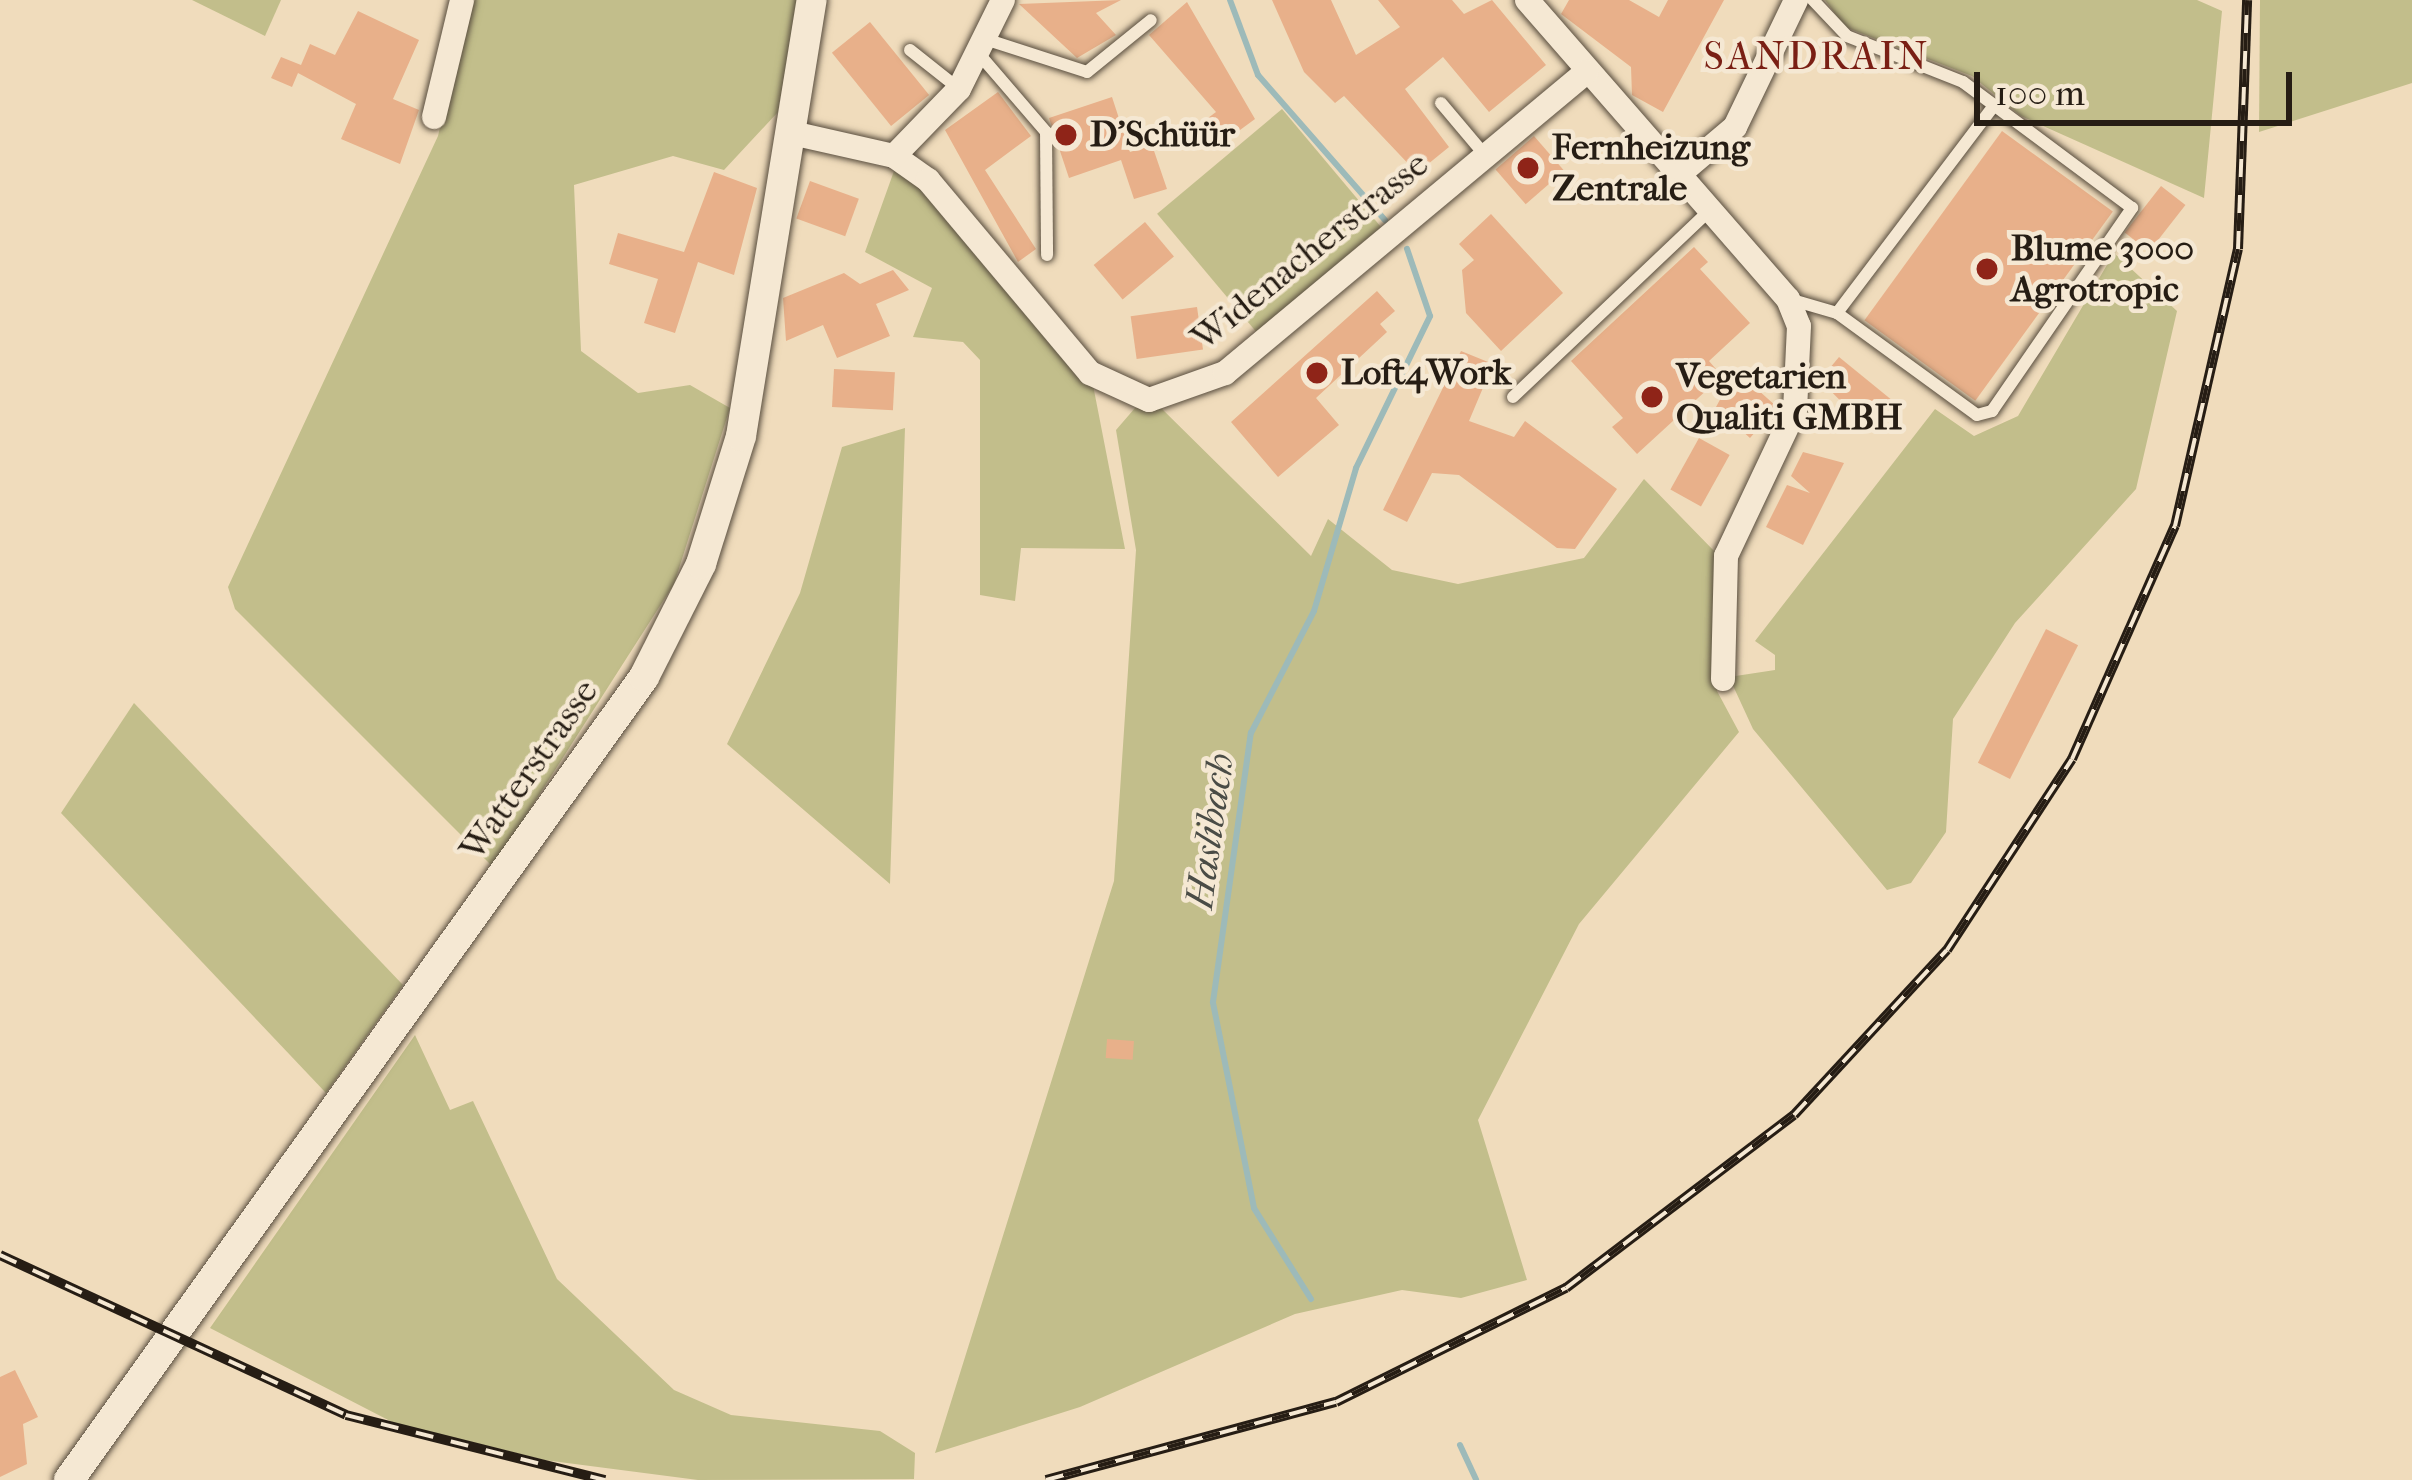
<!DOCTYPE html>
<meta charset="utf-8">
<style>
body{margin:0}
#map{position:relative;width:2412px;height:1480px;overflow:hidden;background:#f0dcbc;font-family:"IM FELL French Canon",serif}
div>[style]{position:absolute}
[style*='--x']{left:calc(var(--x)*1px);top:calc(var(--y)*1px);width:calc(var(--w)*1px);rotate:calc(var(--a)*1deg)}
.green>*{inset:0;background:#c2be8b;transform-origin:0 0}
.stream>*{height:6px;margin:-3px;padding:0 3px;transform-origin:3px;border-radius:3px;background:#9dbab9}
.building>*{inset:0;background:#e8b08a;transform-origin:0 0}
.roads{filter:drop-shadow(0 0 3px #584d3e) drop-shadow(0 0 3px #584d3e)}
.service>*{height:12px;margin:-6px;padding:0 6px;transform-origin:6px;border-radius:6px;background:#f5e8d3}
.minor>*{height:24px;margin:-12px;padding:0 12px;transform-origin:12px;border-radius:12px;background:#f5e8d3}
.tertiary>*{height:30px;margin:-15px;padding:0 15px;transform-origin:15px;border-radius:15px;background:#f5e8d3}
.rail>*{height:10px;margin-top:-5px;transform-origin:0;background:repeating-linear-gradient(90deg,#f5e8d3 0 18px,#261d14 0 36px);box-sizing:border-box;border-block:3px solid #261d14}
.dots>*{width:33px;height:33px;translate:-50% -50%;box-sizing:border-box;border:6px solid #f5e8d3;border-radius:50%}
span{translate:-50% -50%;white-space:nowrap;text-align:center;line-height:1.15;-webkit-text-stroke:9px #f5e8d3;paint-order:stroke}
.poi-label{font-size:36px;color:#261d14;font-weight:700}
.left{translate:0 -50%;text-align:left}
.street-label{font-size:36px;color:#261d14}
.neighbourhood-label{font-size:39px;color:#7a1f14;letter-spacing:3px}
.water-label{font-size:39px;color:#4a4c46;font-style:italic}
.scale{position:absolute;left:1974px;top:72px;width:318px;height:54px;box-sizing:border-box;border:6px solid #261d14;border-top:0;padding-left:15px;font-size:36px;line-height:42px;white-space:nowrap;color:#261d14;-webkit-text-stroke:9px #f5e8d3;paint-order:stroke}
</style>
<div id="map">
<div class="green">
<div style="clip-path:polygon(192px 0,281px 0,265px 36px)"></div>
<div style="clip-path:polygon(469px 0,798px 0,778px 112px,724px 170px,673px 156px,574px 185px,581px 351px,638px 393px,690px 385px,730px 408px,674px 584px,493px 867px,235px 609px,228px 587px,438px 136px)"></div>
<div style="clip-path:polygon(1825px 0,2197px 0,2222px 11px,2204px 198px,2021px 116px,1972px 76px,1845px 27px)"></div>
<div style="clip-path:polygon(2260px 0,2412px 0,2412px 83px,2259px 132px)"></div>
<div style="left:1282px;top:109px;width:154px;height:163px;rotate:50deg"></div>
<div style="clip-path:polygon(894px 171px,925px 188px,1093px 385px,1125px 549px,1021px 548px,1015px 601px,980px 595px,980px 360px,963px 342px,913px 337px,932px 288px,865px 252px)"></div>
<div style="clip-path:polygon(2114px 253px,2177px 311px,2136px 489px,2015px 623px,1953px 719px,1946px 832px,1911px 883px,1887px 890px,1753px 729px,1729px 677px,1775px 670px,1775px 655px,1755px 641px,1935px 409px,1974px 436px,2018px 416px)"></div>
<div style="clip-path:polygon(1160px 407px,1311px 556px,1328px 519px,1392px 570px,1458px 584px,1584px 558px,1644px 479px,1716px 553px,1717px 691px,1739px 732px,1579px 924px,1478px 1120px,1527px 1280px,1461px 1298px,1402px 1290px,1295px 1314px,1080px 1407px,935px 1453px,1114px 881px,1136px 550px,1116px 430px,1135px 408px)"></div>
<div style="clip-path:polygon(905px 428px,890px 884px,727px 744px,800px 593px,842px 447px)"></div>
<div style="clip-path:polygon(134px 703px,403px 985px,326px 1093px,61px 813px)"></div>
<div style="clip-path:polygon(415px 1035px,450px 1110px,473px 1101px,557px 1279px,674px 1390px,731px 1415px,880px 1431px,915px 1453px,914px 1479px,698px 1480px,544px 1460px,394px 1423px,210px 1328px)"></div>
</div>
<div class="stream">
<div style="--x:1230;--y:0;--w:80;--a:69.5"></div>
<div style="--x:1258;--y:75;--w:193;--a:48.8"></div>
<div style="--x:1311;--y:1299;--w:107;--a:-122.1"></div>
<div style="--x:1254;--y:1208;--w:210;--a:-101.3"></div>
<div style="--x:1213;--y:1002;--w:272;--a:-82"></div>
<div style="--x:1251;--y:733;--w:137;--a:-62.7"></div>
<div style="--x:1314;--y:611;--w:149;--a:-73.6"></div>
<div style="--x:1356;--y:468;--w:169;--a:-64"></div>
<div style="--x:1430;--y:316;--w:71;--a:-108.9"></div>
<div style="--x:1460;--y:1445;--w:38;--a:65"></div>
</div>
<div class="building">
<div style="clip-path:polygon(1121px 0,1096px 13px,1116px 35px,1077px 58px,1019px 4px)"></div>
<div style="clip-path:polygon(1272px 0,1331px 0,1356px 55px,1400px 27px,1378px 0,1452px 0,1464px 14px,1492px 0,1546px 65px,1489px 112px,1443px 57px,1405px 89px,1449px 147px,1417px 173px,1344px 96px,1335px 103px,1304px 72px)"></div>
<div style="clip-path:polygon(1569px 0,1629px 0,1659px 17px,1668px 0,1724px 0,1663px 112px,1632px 95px,1631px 67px,1561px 14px)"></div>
<div style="clip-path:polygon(1187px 2px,1255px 119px,1225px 141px,1208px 118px,1216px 112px,1149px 35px)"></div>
<div style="clip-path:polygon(358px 11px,419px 40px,393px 99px,419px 110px,400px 164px,341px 139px,356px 104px,298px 73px,292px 87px,271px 78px,281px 57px,301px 65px,310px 44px,335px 55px)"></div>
<div style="left:870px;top:22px;width:94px;height:49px;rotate:51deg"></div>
<div style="clip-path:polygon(998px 92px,1031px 136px,985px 170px,1036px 249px,1018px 262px,945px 130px)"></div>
<div style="clip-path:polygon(1112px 97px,1130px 152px,1152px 145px,1167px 189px,1134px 199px,1121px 160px,1069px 178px,1049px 118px)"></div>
<div style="left:2002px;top:131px;width:137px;height:234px;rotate:36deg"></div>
<div style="left:1534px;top:136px;width:46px;height:51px;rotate:49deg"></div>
<div style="clip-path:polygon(714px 172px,757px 188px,734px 275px,698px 262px,675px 333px,644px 323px,658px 279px,609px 264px,618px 233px,684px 252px)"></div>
<div style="left:810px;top:181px;width:52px;height:40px;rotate:20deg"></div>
<div style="left:2161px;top:186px;width:31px;height:59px;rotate:38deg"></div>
<div style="clip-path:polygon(1491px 214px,1563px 293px,1501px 351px,1466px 313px,1462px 270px,1474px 260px,1459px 244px)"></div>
<div style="left:1145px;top:222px;width:45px;height:67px;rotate:50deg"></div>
<div style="clip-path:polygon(1694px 247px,1708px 262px,1700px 269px,1750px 323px,1709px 361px,1722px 376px,1637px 454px,1612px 427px,1623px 418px,1571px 361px)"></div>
<div style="clip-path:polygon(893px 270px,909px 290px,876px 304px,890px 336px,837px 358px,823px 325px,786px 341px,783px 298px,844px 273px,860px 284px)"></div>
<div style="clip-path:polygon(1377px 291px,1395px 311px,1380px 324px,1387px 332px,1316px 398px,1339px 425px,1278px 477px,1231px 422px)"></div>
<div style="left:1197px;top:307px;width:43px;height:67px;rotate:82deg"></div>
<div style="clip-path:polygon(1461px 351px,1493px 364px,1469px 421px,1514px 437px,1525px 421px,1617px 489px,1575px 549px,1557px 548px,1459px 475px,1432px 473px,1407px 522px,1383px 510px)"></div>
<div style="clip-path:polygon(1839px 357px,1893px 401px,1869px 430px,1820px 380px)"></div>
<div style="left:834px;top:369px;width:61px;height:38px;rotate:3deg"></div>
<div style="clip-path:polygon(1747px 380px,1777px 407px,1750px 438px,1716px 407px,1729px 383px,1737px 392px)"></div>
<div style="left:1699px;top:438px;width:35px;height:59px;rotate:29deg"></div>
<div style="clip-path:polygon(1803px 452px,1844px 463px,1803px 545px,1766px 527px,1787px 485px,1810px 493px,1791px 476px)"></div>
<div style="left:2046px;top:629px;width:36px;height:150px;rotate:27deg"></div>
<div style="left:1107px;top:1039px;width:27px;height:19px;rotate:4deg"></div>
<div style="clip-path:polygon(15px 1370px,38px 1417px,23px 1424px,27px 1464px,0 1477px,0 1377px)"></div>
</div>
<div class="roads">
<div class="service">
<div style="--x:985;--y:39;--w:107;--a:17.9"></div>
<div style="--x:1087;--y:72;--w:82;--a:-39.1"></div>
<div style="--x:910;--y:50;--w:61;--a:38.4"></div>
<div style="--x:979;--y:54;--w:103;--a:49.3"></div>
<div style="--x:1046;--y:132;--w:123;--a:89.5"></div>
<div style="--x:1441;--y:103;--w:68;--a:49.8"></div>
<div style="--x:1789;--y:299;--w:50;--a:16.3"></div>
<div style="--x:1837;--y:313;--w:173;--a:36.1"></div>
<div style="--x:1977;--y:415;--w:16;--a:-15"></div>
<div style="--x:1992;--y:411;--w:247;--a:-55.4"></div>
<div style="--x:2132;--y:208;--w:211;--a:-143.3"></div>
<div style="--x:1963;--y:82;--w:125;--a:-158.4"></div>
<div style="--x:1847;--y:36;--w:50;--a:-133.4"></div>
<div style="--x:1837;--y:313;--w:257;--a:-52.9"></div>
<div style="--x:1513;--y:397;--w:267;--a:-43.5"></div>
</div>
<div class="minor">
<div style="--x:1527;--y:0;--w:397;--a:48.9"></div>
<div style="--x:1788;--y:299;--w:29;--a:68"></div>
<div style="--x:1799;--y:326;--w:84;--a:92.7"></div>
<div style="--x:1795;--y:410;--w:161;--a:115.3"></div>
<div style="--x:1726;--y:556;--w:123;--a:91.4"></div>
<div style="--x:434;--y:117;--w:120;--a:-76.5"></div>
<div style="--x:792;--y:133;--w:105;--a:12.7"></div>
<div style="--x:894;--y:156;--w:42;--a:35.2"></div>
<div style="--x:928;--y:180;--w:252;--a:50"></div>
<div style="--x:1090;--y:373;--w:65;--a:24.6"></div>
<div style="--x:1149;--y:400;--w:81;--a:-19.6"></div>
<div style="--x:1225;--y:373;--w:470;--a:-39.8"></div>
<div style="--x:894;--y:156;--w:93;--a:-45.9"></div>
<div style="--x:959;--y:89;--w:99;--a:-63.7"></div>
<div style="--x:1677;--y:176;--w:76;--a:-40.2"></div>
<div style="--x:1735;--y:127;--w:141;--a:-64.3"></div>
</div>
<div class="tertiary">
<div style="--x:69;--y:1480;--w:988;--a:-54.39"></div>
<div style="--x:644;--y:677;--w:127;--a:-63.2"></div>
<div style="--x:701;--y:564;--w:134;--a:-72.6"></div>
<div style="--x:741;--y:436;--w:442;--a:-80.8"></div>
</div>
</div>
<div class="rail">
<div style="--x:0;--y:1255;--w:381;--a:24.8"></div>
<div style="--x:346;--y:1415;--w:267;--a:14.1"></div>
<div style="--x:1046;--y:1480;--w:300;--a:-15.1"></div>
<div style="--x:1336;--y:1402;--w:257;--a:-26.4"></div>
<div style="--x:1566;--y:1288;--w:286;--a:-37.2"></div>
<div style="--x:1794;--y:1115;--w:225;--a:-47.2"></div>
<div style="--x:1947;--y:950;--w:228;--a:-56.8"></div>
<div style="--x:2072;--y:759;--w:255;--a:-66.2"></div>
<div style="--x:2175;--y:526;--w:284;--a:-77.2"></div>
<div style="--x:2238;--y:249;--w:249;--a:-87.9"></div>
</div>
<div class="dots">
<div style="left:1066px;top:135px;background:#8f2418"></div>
<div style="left:1528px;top:168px;background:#8f2418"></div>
<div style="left:1987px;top:269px;background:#8f2418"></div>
<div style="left:1317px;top:373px;background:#8f2418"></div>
<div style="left:1652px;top:397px;background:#8f2418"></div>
</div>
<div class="poi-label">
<span class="left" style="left:1090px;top:135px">D'Schüür</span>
<span class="left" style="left:1552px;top:168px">Fernheizung<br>Zentrale</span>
<span class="left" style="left:2011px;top:269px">Blume 3000<br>Agrotropic</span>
<span class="left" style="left:1341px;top:373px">Loft4Work</span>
<span class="left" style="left:1676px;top:397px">Vegetarien<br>Qualiti GMBH</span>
</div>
<div class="street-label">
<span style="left:1310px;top:251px;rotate:-39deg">Widenacherstrasse</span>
<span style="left:529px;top:770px;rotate:-55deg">Watterstrasse</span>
</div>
<div class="neighbourhood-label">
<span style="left:1817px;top:56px">SANDRAIN</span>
</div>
<div class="water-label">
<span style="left:1210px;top:831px;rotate:-82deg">Haslibach</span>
</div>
<div class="scale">100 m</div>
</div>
